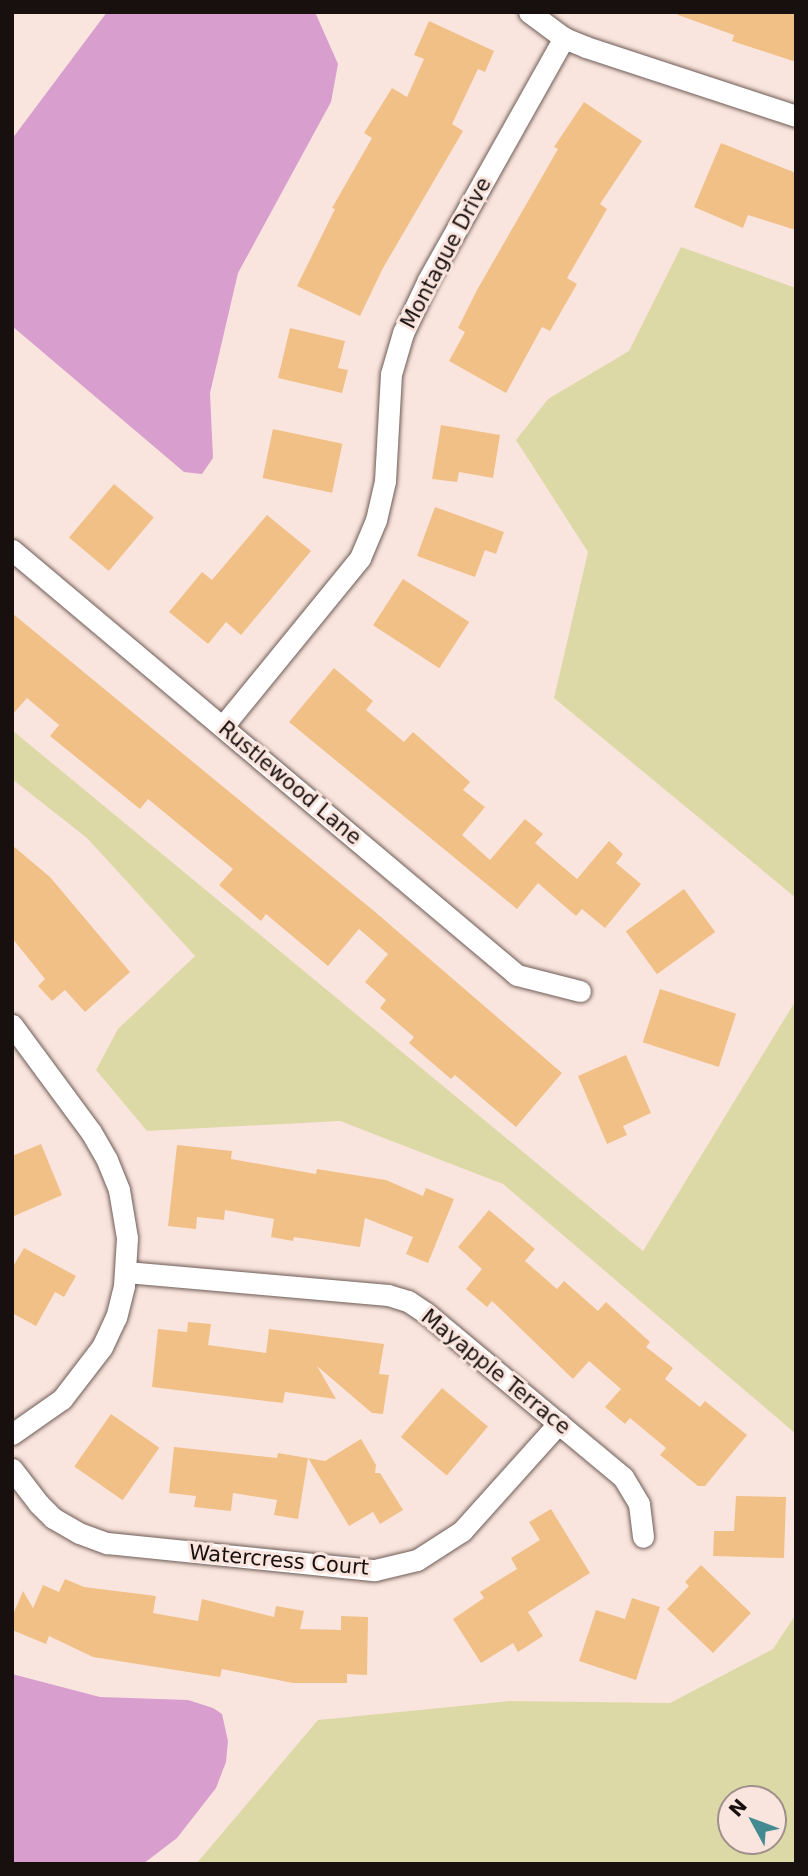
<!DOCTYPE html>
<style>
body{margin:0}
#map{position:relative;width:808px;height:1876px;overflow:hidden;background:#fae5de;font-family:"DejaVu Sans",sans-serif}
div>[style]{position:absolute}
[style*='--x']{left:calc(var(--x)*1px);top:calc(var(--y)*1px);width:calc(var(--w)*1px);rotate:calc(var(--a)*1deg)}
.green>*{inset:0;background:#ddd9a7}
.water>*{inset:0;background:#d79ece}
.building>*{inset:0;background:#f1c087;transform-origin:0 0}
.roads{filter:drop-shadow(0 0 2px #6e5c56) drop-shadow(0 0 2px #6e5c56)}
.street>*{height:21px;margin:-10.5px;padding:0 10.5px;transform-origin:10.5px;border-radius:10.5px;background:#fff}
span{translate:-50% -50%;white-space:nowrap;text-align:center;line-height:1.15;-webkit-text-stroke:6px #fae5de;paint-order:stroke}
.street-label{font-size:21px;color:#17100e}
.frame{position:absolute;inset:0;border:14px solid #17100e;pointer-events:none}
.north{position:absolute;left:717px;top:1785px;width:70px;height:70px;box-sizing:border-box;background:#fae5de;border:2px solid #9f908b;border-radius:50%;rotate:311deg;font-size:19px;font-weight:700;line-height:28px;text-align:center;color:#17100e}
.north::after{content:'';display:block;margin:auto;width:24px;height:32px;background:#448b91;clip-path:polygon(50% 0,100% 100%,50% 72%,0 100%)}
</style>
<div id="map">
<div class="green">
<div style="clip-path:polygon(681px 247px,796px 288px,796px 898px,554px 698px,588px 552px,516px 440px,548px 399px,629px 351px)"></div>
<div style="clip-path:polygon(12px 730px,643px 1251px,796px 1000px,796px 1434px,503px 1184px,340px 1121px,147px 1131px,96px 1070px,118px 1029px,195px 956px,87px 838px,12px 779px)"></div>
<div style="clip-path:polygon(evenodd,796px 1614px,796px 1864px,196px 1864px,318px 1720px,510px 1701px,670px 1703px,773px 1649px,796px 1614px,731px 1799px,773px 1799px,773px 1841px,731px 1841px,731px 1799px)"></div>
</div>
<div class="water">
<div style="clip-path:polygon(107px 12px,315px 12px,338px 64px,331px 102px,238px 273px,210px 393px,213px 458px,202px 474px,184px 472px,12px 326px,12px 139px)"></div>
<div style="clip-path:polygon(12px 1674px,100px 1697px,188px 1700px,213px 1708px,222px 1714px,228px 1741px,226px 1762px,216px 1788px,177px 1838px,143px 1864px,12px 1864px)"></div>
</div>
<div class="building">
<div style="clip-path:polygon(678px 12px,796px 12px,796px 62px,732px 41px,734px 35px,678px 15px)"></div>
<div style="clip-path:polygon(429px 21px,494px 51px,485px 72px,478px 69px,452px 124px,463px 131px,383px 268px,360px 316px,297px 286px,335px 209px,332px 208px,372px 138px,364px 133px,392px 88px,407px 97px,424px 59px,414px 55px)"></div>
<div style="clip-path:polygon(584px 102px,642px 141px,600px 204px,607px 209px,567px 278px,577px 284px,550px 331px,542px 327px,506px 393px,449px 361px,465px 332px,458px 328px,477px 290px,558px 149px,554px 147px)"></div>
<div style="clip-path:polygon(721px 143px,796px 173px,796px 230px,748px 215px,743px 228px,694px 207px)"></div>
<div style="clip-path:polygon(290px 328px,345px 341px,338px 368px,348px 370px,342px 393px,278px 378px)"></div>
<div style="clip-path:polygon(441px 425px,500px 435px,493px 478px,459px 472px,457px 482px,432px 479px)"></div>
<div style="left:273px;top:429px;width:71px;height:50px;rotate:12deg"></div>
<div style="left:114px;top:484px;width:52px;height:70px;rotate:40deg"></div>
<div style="clip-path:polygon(435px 507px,504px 532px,496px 554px,485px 550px,475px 577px,417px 556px)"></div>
<div style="clip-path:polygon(267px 515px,311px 551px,241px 635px,226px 622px,208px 644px,169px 612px,202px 572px,212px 580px)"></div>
<div style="left:403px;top:579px;width:79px;height:55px;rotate:33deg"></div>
<div style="clip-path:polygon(12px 613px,374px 911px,562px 1073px,516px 1127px,455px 1075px,451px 1079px,409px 1043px,414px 1037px,380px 1008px,386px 1000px,365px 982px,388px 954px,359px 929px,328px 966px,266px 914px,261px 921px,219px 885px,233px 869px,148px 799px,140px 809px,50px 736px,59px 725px,27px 698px,12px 715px)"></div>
<div style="clip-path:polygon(334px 668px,373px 701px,366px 710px,404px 742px,413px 732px,470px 782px,463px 790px,485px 807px,462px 835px,490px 860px,525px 819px,543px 834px,535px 843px,577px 879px,609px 841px,623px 854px,616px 863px,641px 884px,605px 928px,582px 909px,576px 916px,538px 883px,517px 909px,289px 722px)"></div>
<div style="clip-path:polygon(12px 845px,50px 877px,130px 972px,85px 1012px,65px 990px,52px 1001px,38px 986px,45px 979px,12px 938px)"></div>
<div style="left:684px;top:889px;width:53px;height:72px;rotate:54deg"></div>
<div style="left:660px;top:989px;width:80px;height:56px;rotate:18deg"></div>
<div style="clip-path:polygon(626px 1055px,651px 1113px,623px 1126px,627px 1135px,607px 1144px,578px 1076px)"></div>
<div style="clip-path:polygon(41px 1144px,62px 1195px,12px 1217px,12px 1156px)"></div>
<div style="clip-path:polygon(177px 1145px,232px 1151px,231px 1159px,316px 1174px,317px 1169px,386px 1180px,423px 1196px,426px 1188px,454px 1199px,428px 1263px,406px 1254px,413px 1237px,365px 1218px,360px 1247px,294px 1237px,293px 1241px,271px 1237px,274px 1219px,225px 1210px,224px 1220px,197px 1217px,196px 1229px,168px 1226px)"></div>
<div style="clip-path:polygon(489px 1210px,535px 1249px,525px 1261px,557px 1289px,564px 1281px,598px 1311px,606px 1302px,650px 1342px,646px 1347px,673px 1368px,665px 1379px,700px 1407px,705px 1401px,747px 1435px,705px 1486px,698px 1486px,660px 1455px,666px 1448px,630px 1418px,625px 1424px,605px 1407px,621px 1389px,589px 1361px,573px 1379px,492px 1301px,487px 1307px,466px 1289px,482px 1269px,458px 1247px)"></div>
<div style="clip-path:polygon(24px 1248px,76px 1276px,64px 1297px,55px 1292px,36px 1326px,12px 1313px,12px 1268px)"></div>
<div style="clip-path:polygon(188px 1322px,211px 1324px,208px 1345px,266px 1353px,269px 1329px,384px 1344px,379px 1374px,389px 1375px,383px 1414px,372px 1413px,317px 1366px,336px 1399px,285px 1392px,283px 1403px,152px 1387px,158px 1329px,187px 1332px)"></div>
<div style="left:442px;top:1388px;width:60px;height:64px;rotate:40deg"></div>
<div style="left:111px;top:1414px;width:59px;height:64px;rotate:35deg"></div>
<div style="clip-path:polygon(361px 1439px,376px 1465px,375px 1473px,380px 1473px,403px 1510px,380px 1524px,373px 1512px,349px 1526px,308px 1458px,298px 1519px,274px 1515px,277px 1500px,233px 1493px,231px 1511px,194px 1507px,196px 1496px,169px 1493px,174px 1447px,277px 1458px,278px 1453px,325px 1461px)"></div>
<div style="clip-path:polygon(736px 1496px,786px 1497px,784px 1558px,713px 1556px,714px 1531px,734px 1531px)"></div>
<div style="clip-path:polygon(551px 1509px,590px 1573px,528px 1612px,543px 1636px,518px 1652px,513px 1643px,481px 1663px,453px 1619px,484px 1598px,480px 1592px,517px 1569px,511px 1558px,540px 1540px,529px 1522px)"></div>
<div style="clip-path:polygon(701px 1565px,751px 1613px,713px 1653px,667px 1609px,689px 1586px,685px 1582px)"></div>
<div style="clip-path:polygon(65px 1579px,84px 1587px,156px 1596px,153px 1613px,198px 1621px,202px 1599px,274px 1617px,276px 1606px,304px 1611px,300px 1629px,341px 1630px,341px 1616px,368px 1617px,367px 1675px,347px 1674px,347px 1683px,293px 1683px,222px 1669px,220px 1677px,93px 1657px,49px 1636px,46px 1644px,12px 1630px,12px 1617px,23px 1591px,33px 1608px,43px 1585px,59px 1592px)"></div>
<div style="clip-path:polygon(632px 1598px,660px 1607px,636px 1680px,579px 1661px,596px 1610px,625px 1619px)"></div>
</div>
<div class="roads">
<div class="street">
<div style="--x:529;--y:12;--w:44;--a:36.6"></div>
<div style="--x:564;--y:38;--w:24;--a:22"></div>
<div style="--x:586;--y:47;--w:221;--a:18.2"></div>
<div style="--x:12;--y:550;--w:660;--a:40.08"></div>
<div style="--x:517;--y:975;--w:65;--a:14.3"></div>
<div style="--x:223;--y:726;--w:217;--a:-50.8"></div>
<div style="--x:360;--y:558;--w:41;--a:-67.2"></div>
<div style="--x:376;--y:520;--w:40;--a:-77"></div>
<div style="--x:385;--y:481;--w:107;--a:-86.8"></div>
<div style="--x:391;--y:374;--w:43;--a:-73.7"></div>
<div style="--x:403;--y:333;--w:59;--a:-64.7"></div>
<div style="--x:428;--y:280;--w:278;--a:-60.7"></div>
<div style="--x:12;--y:1025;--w:133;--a:53.6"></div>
<div style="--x:91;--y:1132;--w:32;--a:60"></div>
<div style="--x:107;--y:1160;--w:32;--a:68"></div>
<div style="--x:119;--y:1190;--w:49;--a:80.5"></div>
<div style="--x:127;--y:1238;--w:48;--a:93.6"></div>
<div style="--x:124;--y:1286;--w:32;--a:104"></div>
<div style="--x:116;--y:1317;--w:33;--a:115"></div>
<div style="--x:102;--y:1347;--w:66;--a:127.6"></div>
<div style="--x:62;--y:1399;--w:61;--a:145"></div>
<div style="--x:126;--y:1272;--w:263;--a:5"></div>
<div style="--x:388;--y:1295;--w:21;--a:17"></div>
<div style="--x:408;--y:1301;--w:22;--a:34"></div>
<div style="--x:426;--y:1313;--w:256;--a:39.8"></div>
<div style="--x:623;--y:1477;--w:31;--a:59"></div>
<div style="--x:639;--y:1504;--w:33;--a:83"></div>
<div style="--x:12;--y:1469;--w:44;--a:52.4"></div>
<div style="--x:39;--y:1504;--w:20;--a:45"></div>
<div style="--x:53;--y:1518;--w:30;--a:30"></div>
<div style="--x:79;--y:1533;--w:30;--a:20"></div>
<div style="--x:107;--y:1543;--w:269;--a:5.8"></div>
<div style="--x:375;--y:1570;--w:43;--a:-13.4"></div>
<div style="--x:417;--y:1560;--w:54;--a:-32.8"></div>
<div style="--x:462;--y:1531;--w:145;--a:-48.1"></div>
</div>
</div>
<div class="street-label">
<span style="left:446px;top:253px;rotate:-62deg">Montague Drive</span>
<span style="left:290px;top:783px;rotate:40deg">Rustlewood Lane</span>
<span style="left:496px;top:1372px;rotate:39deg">Mayapple Terrace</span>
<span style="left:279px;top:1560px;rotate:5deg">Watercress Court</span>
</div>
<div class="frame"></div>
<div class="north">N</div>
</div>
